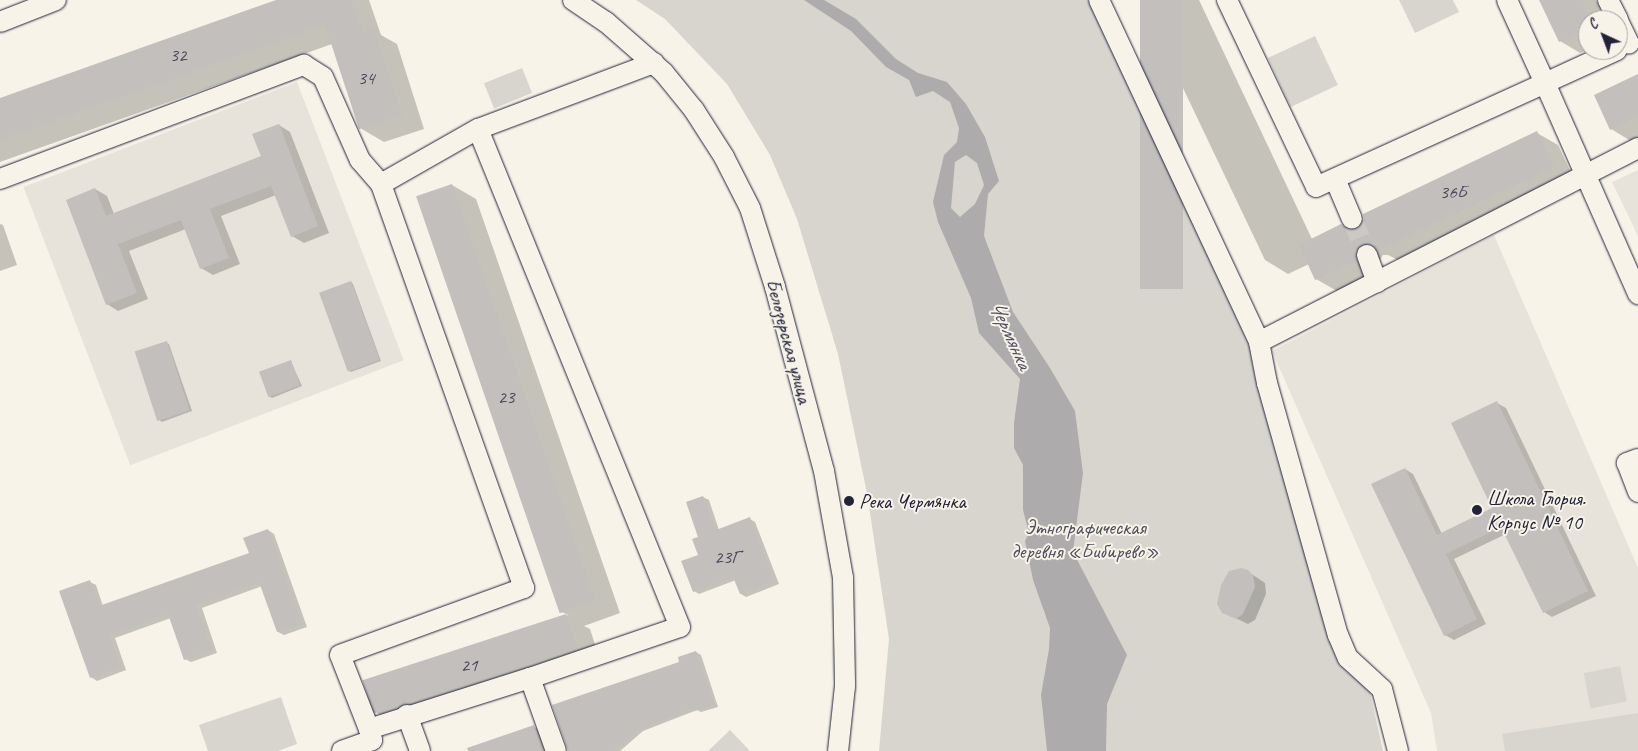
<!DOCTYPE html>
<meta charset="utf-8">
<style>
body{margin:0}
#map{position:relative;width:1638px;height:751px;overflow:hidden;background:#f7f3e8;font-family:Caveat,sans-serif}
div>[style]{position:absolute}
[style*='--x']{left:calc(var(--x)*1px);top:calc(var(--y)*1px);width:calc(var(--w)*1px);rotate:calc(var(--a)*1deg)}
.built>*{inset:0;background:#e7e3db;transform-origin:0 0}
.green>*{inset:0;background:#d8d5cf;transform-origin:0 0}
.water>*{inset:0;background:#aeabad}
.shadow>*{inset:0;background:#0003}
.building>*{inset:0;background:#c2bfbd;transform-origin:0 0}
.minor-tunnel>*{height:20px;margin-top:-10px;transform-origin:0;background:repeating-linear-gradient(90deg,#ccc9c5 0 20px,transparent 0 30px)}
.roads{filter:drop-shadow(0 0 1px #22223b) drop-shadow(0 0 1px #22223b)}
.minor>*{height:20px;margin:-10px;padding:0 10px;transform-origin:10px;border-radius:10px;background:#f7f3e8}
.dots>*{width:14px;height:14px;translate:-50% -50%;box-sizing:border-box;border:2px solid #f7f3e8;border-radius:50%}
span{translate:-50% -50%;white-space:nowrap;text-align:center;line-height:1.15;-webkit-text-stroke:4px #f7f3e8;paint-order:stroke}
.number-label{font-size:19px;color:#4a495c}
.number-label span{-webkit-text-stroke-width:0}
.street-label{font-size:21px;color:#22223b}
.poi-label{font-size:21px;color:#22223b}
.left{translate:0 -50%;text-align:left}
.park-label{font-size:21px;color:#504f60}
.water-label{font-size:22px;color:#535263;font-style:italic}
.north{position:absolute;left:1578px;top:10px;width:50px;height:50px;box-sizing:border-box;background:#f7f3e8;border:1px solid #a29fa3;border-radius:50%;rotate:317deg;font-size:14px;font-weight:700;line-height:20px;text-align:center;color:#22223b}
.north::after{content:'';display:block;margin:auto;width:18px;height:22px;background:#22223b;clip-path:polygon(50% 0,100% 100%,50% 72%,0 100%)}
</style>
<div id="map">
<div class="built">
<div style="left:297px;top:82px;width:298px;height:293px;rotate:69deg"></div>
<div style="clip-path:polygon(1638px 170px,1638px 236px,1612px 182px)"></div>
<div style="clip-path:polygon(1494px 235px,1638px 568px,1638px 751px,1437px 751px,1431px 713px,1272px 351px)"></div>
</div>
<div class="green">
<div style="clip-path:polygon(636px 0,1088px 0,1248px 333px,1336px 648px,1370px 692px,1383px 751px,879px 751px,889px 639px,867px 493px,838px 354px,797px 219px,770px 155px,727px 84px,665px 19px)"></div>
<div style="clip-path:polygon(1399px 0,1453px 0,1459px 12px,1415px 33px)"></div>
<div style="left:1315px;top:36px;width:54px;height:52px;rotate:65deg"></div>
<div style="left:522px;top:68px;width:27px;height:41px;rotate:68deg"></div>
<div style="left:1620px;top:666px;width:36px;height:37px;rotate:79deg"></div>
<div style="clip-path:polygon(281px 697px,297px 744px,278px 751px,208px 751px,199px 725px)"></div>
<div style="clip-path:polygon(1638px 713px,1638px 751px,1505px 751px,1502px 734px)"></div>
<div style="clip-path:polygon(730px 730px,750px 751px,708px 751px)"></div>
</div>
<div class="water">
<div style="clip-path:polygon(evenodd,804px 0,824px 0,856px 19px,896px 59px,918px 73px,947px 82px,966px 104px,985px 137px,999px 181px,988px 194px,984px 236px,1013px 312px,1050px 368px,1075px 411px,1083px 473px,1073px 552px,1127px 655px,1107px 704px,1106px 751px,1047px 751px,1041px 695px,1049px 649px,1050px 628px,1033px 580px,1025px 541px,1029px 533px,1023px 510px,1023px 465px,1014px 448px,1014px 423px,1020px 379px,979px 333px,971px 298px,938px 222px,933px 202px,944px 155px,957px 142px,959px 128px,950px 102px,933px 91px,916px 97px,909px 80px,886px 67px,851px 31px,804px 0,966px 155px,977px 163px,984px 185px,975px 204px,960px 217px,951px 208px,955px 162px,966px 155px)"></div>
</div>
<div class="shadow">
<div style="clip-path:polygon(280px 0,369px 0,381px 35px,397px 44px,424px 129px,384px 142px,360px 128px,332px 44px,0 162px,0 99px)"></div>
<div style="clip-path:polygon(1141px 0,1199px 0,1312px 239px,1341px 226px,1352px 232px,1358px 231px,1537px 133px,1558px 145px,1574px 179px,1400px 261px,1388px 255px,1383px 255px,1376px 265px,1377px 272px,1337px 291px,1316px 279px,1309px 264px,1288px 274px,1265px 260px)"></div>
<div style="clip-path:polygon(1540px 0,1596px 0,1606px 20px,1588px 20px,1588px 50px,1580px 53px,1560px 41px)"></div>
<div style="clip-path:polygon(1638px 76px,1638px 138px,1631px 141px,1611px 129px)"></div>
<div style="clip-path:polygon(279px 125px,290px 132px,329px 233px,304px 243px,292px 236px,276px 195px,221px 216px,240px 264px,213px 275px,201px 268px,186px 229px,129px 251px,148px 299px,118px 311px,107px 304px,95px 189px,107px 196px,114px 214px,262px 157px)"></div>
<div style="clip-path:polygon(452px 185px,476px 199px,620px 613px,584px 626px,590px 629px,600px 660px,401px 727px,377px 713px,366px 685px,568px 615px,562px 612px)"></div>
<div style="clip-path:polygon(0 224px,3px 225px,17px 265px,0 271px)"></div>
<div style="clip-path:polygon(351px 282px,353px 284px,381px 361px,351px 372px,348px 370px)"></div>
<div style="clip-path:polygon(167px 343px,169px 344px,192px 411px,162px 422px,159px 420px)"></div>
<div style="clip-path:polygon(291px 362px,302px 386px,272px 398px,269px 396px)"></div>
<div style="clip-path:polygon(1497px 403px,1506px 408px,1596px 596px,1552px 617px,1544px 612px,1506px 534px,1454px 559px,1486px 624px,1454px 640px,1445px 635px,1405px 469px,1413px 474px,1442px 534px,1494px 509px)"></div>
<div style="clip-path:polygon(703px 497px,709px 500px,719px 530px,750px 519px,755px 522px,779px 584px,746px 597px,741px 594px,736px 580px,699px 594px,694px 591px,699px 556px)"></div>
<div style="clip-path:polygon(268px 530px,274px 534px,307px 627px,284px 635px,278px 632px,262px 586px,202px 608px,217px 653px,191px 662px,185px 659px,171px 618px,115px 638px,126px 670px,97px 681px,91px 677px,90px 582px,96px 585px,103px 606px,250px 554px)"></div>
<div style="clip-path:polygon(1247px 571px,1265px 583px,1266px 594px,1255px 620px,1248px 624px,1223px 612px)"></div>
<div style="clip-path:polygon(696px 652px,701px 655px,718px 707px,701px 712px,697px 710px,643px 731px,620px 751px,568px 751px,569px 747px)"></div>
<div style="clip-path:polygon(534px 727px,538px 729px,547px 751px,494px 751px)"></div>
</div>
<div class="building">
<div style="clip-path:polygon(276px 0,351px 0,363px 33px,374px 29px,402px 115px,359px 129px,325px 25px,0 140px,0 98px)"></div>
<div style="left:1140px;top:0;width:43px;height:289px"></div>
<div style="clip-path:polygon(1539px 0,1582px 0,1588px 13px,1588px 28px,1559px 42px)"></div>
<div style="clip-path:polygon(1638px 74px,1638px 116px,1610px 130px,1594px 95px)"></div>
<div style="clip-path:polygon(279px 124px,318px 226px,291px 237px,271px 186px,210px 209px,229px 258px,200px 269px,181px 220px,118px 244px,137px 293px,106px 305px,66px 200px,95px 188px,106px 216px,261px 156px,252px 134px)"></div>
<div style="clip-path:polygon(1537px 131px,1554px 167px,1378px 250px,1369px 243px,1362px 244px,1355px 253px,1356px 261px,1315px 280px,1299px 245px,1341px 224px,1350px 231px,1357px 230px,1364px 221px,1363px 214px)"></div>
<div style="left:452px;top:184px;width:441px;height:38px;rotate:71deg"></div>
<div style="left:351px;top:281px;width:84px;height:34px;rotate:70deg"></div>
<div style="left:167px;top:341px;width:73px;height:34px;rotate:72deg"></div>
<div style="left:291px;top:360px;width:27px;height:34px;rotate:70deg"></div>
<div style="clip-path:polygon(1497px 401px,1588px 591px,1543px 613px,1501px 527px,1446px 554px,1477px 619px,1444px 636px,1371px 484px,1405px 468px,1437px 535px,1492px 508px,1451px 423px)"></div>
<div style="clip-path:polygon(703px 496px,716px 530px,750px 517px,774px 581px,740px 594px,733px 577px,693px 592px,681px 561px,698px 555px,692px 539px,698px 537px,686px 502px)"></div>
<div style="clip-path:polygon(268px 529px,302px 624px,277px 632px,259px 582px,196px 605px,212px 650px,184px 660px,168px 614px,109px 635px,121px 667px,90px 678px,59px 591px,90px 580px,99px 606px,249px 553px,243px 538px)"></div>
<div style="clip-path:polygon(1241px 568px,1248px 570px,1253px 575px,1255px 587px,1243px 614px,1236px 619px,1222px 613px,1217px 604px,1221px 585px,1229px 571px)"></div>
<div style="left:566px;top:614px;width:35px;height:214px;rotate:72deg"></div>
<div style="clip-path:polygon(696px 651px,714px 704px,695px 711px,694px 707px,638px 730px,613px 751px,568px 751px,552px 705px,679px 662px,678px 657px)"></div>
<div style="clip-path:polygon(534px 725px,543px 751px,468px 751px,467px 748px)"></div>
</div>
<div class="minor-tunnel">
<div style="--x:1352;--y:219;--w:39;--a:67"></div>
</div>
<div class="roads">
<div class="minor">
<div style="--x:573;--y:0;--w:40;--a:34"></div>
<div style="--x:606;--y:22;--w:77;--a:41.3"></div>
<div style="--x:664;--y:73;--w:48;--a:51"></div>
<div style="--x:694;--y:110;--w:56;--a:57.4"></div>
<div style="--x:724;--y:157;--w:57;--a:63"></div>
<div style="--x:750;--y:208;--w:83;--a:72.4"></div>
<div style="--x:775;--y:287;--w:190;--a:75.1"></div>
<div style="--x:824;--y:471;--w:109;--a:79.9"></div>
<div style="--x:843;--y:578;--w:108;--a:88.9"></div>
<div style="--x:845;--y:686;--w:65;--a:96.1"></div>
<div style="--x:1099;--y:0;--w:378;--a:64.9"></div>
<div style="--x:1259;--y:342;--w:42;--a:79"></div>
<div style="--x:1267;--y:383;--w:262;--a:74.3"></div>
<div style="--x:1338;--y:635;--w:25;--a:67"></div>
<div style="--x:1348;--y:658;--w:46;--a:42.4"></div>
<div style="--x:1382;--y:689;--w:64;--a:75.5"></div>
<div style="--x:1227;--y:0;--w:207;--a:64.5"></div>
<div style="--x:1316;--y:187;--w:252;--a:-24.4"></div>
<div style="--x:1545;--y:83;--w:231;--a:66.2"></div>
<div style="--x:1507;--y:0;--w:91;--a:65.4"></div>
<div style="--x:1545;--y:83;--w:79;--a:-24.6"></div>
<div style="--x:1608;--y:0;--w:22;--a:63"></div>
<div style="--x:1618;--y:21;--w:25;--a:64"></div>
<div style="--x:0;--y:22;--w:60;--a:-21.4"></div>
<div style="--x:0;--y:179;--w:325;--a:-20.6"></div>
<div style="--x:304;--y:65;--w:22;--a:32"></div>
<div style="--x:323;--y:77;--w:91;--a:66"></div>
<div style="--x:360;--y:160;--w:32;--a:49"></div>
<div style="--x:1335;--y:179;--w:43;--a:67"></div>
<div style="--x:1367;--y:255;--w:29;--a:70"></div>
<div style="--x:1259;--y:342;--w:426;--a:-27.1"></div>
<div style="--x:1638;--y:459;--w:12;--a:160"></div>
<div style="--x:1627;--y:463;--w:31;--a:69"></div>
<div style="--x:530;--y:678;--w:77;--a:70.4"></div>
<div style="--x:407;--y:715;--w:38;--a:70"></div>
<div style="--x:369;--y:729;--w:79;--a:-111.4"></div>
<div style="--x:340;--y:655;--w:196;--a:-20"></div>
<div style="--x:524;--y:588;--w:429;--a:-109.5"></div>
<div style="--x:381;--y:184;--w:112;--a:-29.6"></div>
<div style="--x:342;--y:751;--w:32;--a:-20"></div>
<div style="--x:372;--y:740;--w:11;--a:-105"></div>
<div style="--x:369;--y:729;--w:169;--a:-17.6"></div>
<div style="--x:530;--y:678;--w:158;--a:-18.8"></div>
<div style="--x:680;--y:627;--w:537;--a:-112.08"></div>
<div style="--x:478;--y:129;--w:188;--a:-20.6"></div>
</div>
</div>
<div class="dots">
<div style="left:849px;top:501px;background:#22223b"></div>
<div style="left:1477px;top:510px;background:#22223b"></div>
</div>
<div class="number-label">
<span style="left:178px;top:56px">32</span>
<span style="left:366px;top:79px">34</span>
<span style="left:1453px;top:193px">36Б</span>
<span style="left:506px;top:398px">23</span>
<span style="left:727px;top:558px">23Г</span>
<span style="left:469px;top:666px">21</span>
</div>
<div class="street-label">
<span style="left:789px;top:341px;rotate:75deg">Белозерская улица</span>
</div>
<div class="poi-label">
<span class="left" style="left:1487px;top:510px">Школа Глория.<br>Корпус № 10</span>
<span class="left" style="left:859px;top:501px">Река Чермянка</span>
</div>
<div class="park-label">
<span style="left:1085px;top:539px">Этнографическая<br>деревня «Бибирево»</span>
</div>
<div class="water-label">
<span style="left:1010px;top:335px;rotate:65deg">Чермянка</span>
</div>
<div class="north">С</div>
</div>
